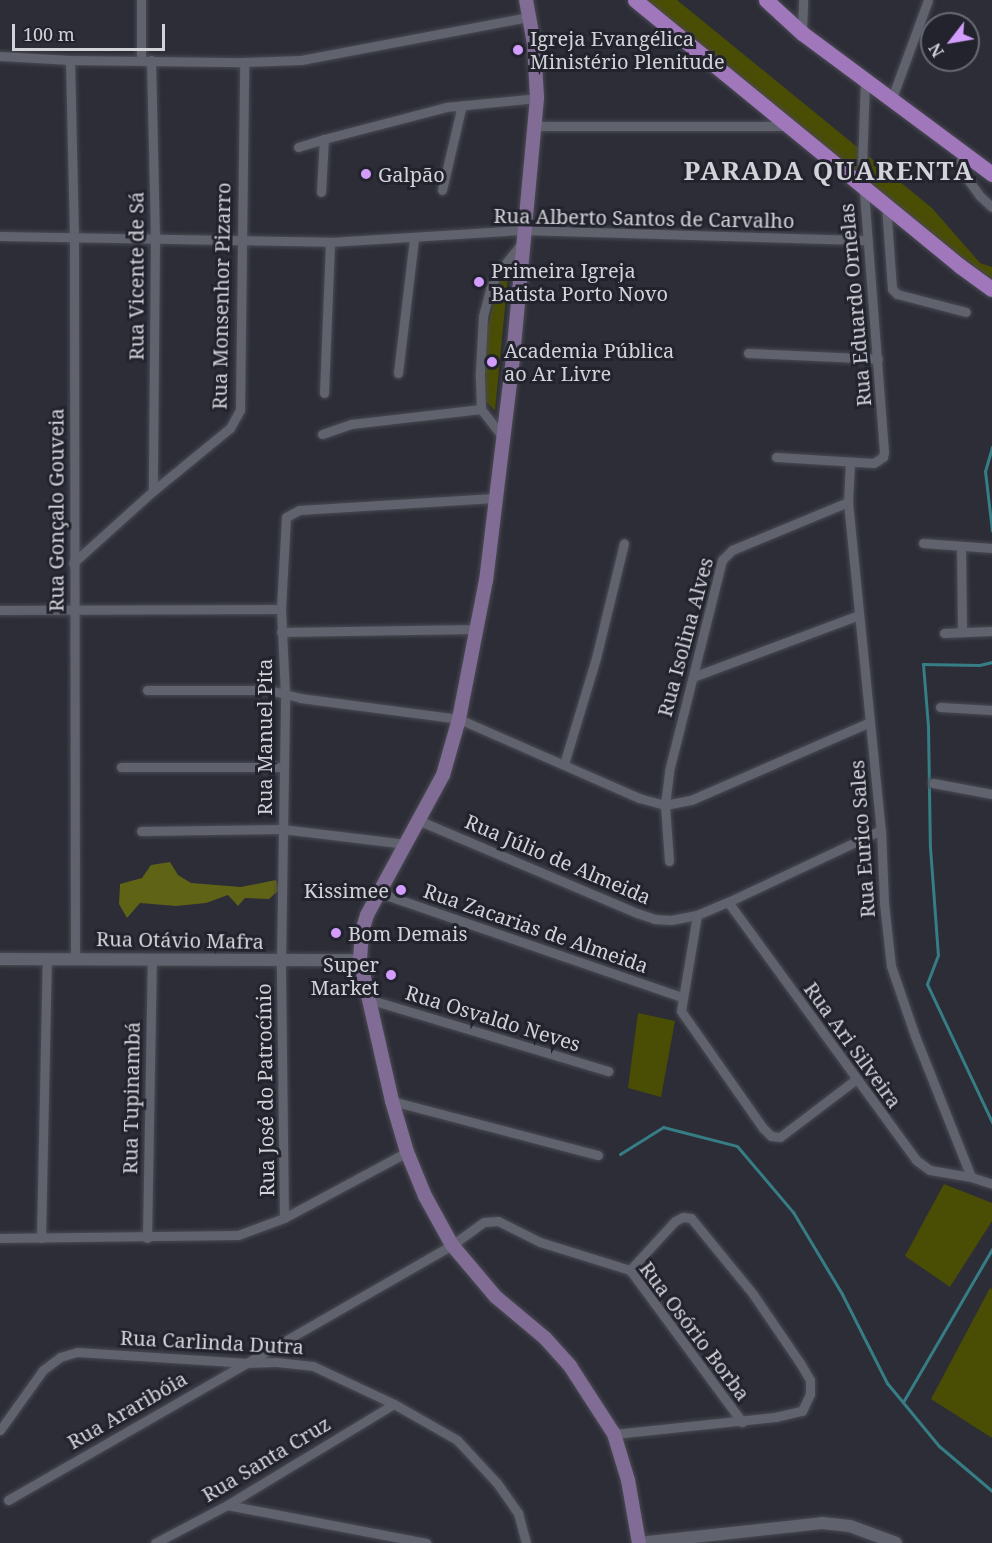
<!DOCTYPE html>
<meta charset="utf-8">
<style>
body{margin:0}
#map{position:relative;width:992px;height:1543px;overflow:hidden;background:#2c2d37;font-family:"Noto Serif",serif}
div>[style]{position:absolute}
[style*='--x']{left:calc(var(--x)*1px);top:calc(var(--y)*1px);width:calc(var(--w)*1px);rotate:calc(var(--a)*1deg)}
.green>*{inset:0;background:#4a4d04}
.forest>*{inset:0;background:#5f6316}
.stream>*{height:3px;margin:-1.5px;padding:0 1.5px;transform-origin:1.5px;border-radius:1.5px;background:#367d85}
.roads{filter:drop-shadow(0 0 2px #494a52) drop-shadow(0 0 2px #494a52)}
.minor>*{height:9px;margin:-4.5px;padding:0 4.5px;transform-origin:4.5px;border-radius:4.5px;background:#60626d}
.tertiary>*{height:12px;margin:-6px;padding:0 6px;transform-origin:6px;border-radius:6px;background:#60626d}
.secondary>*{height:14px;margin:-7px;padding:0 7px;transform-origin:7px;border-radius:7px;background:#806c95}
.primary>*{height:15px;margin:-7.5px;padding:0 7.5px;transform-origin:7.5px;border-radius:7.5px;background:#a177bc}
.dots>*{width:16px;height:16px;translate:-50% -50%;box-sizing:border-box;border:3px solid #22232d;border-radius:50%}
span{translate:-50% -50%;white-space:nowrap;text-align:center;line-height:1.15;-webkit-text-stroke:6px #22232d;paint-order:stroke}
.poi-label{font-size:20px;color:#d2d3d9}
.left{translate:0 -50%;text-align:left}
.right{translate:-100% -50%;text-align:right}
.street-label{font-size:20px;color:#d2d3d9}
.district-label{font-size:26px;color:#d2d3d9;font-weight:700;letter-spacing:1.5px}
.north{position:absolute;left:920px;top:12px;width:60px;height:60px;box-sizing:border-box;background:#22232d;border:2px solid #686972;border-radius:50%;rotate:239deg;font-size:16px;font-weight:700;line-height:24px;text-align:center;color:#d2d3d9}
.north::after{content:'';display:block;margin:auto;width:21px;height:27px;background:#d29dfd;clip-path:polygon(50% 0,100% 100%,50% 72%,0 100%)}
.scale{position:absolute;left:12px;top:24px;width:153px;height:27px;box-sizing:border-box;border:3px solid #d2d3d9;border-top:0;padding-left:8px;font-size:18px;line-height:21px;white-space:nowrap;color:#d2d3d9;-webkit-text-stroke:4px #22232d;paint-order:stroke}
</style>
<div id="map">
<div class="green">
<div style="clip-path:polygon(639px 0,677px 0,932px 208px,980px 263px,992px 267px,992px 279px,918px 225px)"></div>
<div style="clip-path:polygon(509px 266px,495px 411px,484px 399px,487px 330px,499px 281px)"></div>
<div style="clip-path:polygon(638px 1013px,675px 1021px,661px 1097px,628px 1088px)"></div>
<div style="clip-path:polygon(944px 1184px,992px 1203px,992px 1221px,950px 1287px,905px 1256px)"></div>
<div style="clip-path:polygon(990px 1288px,992px 1289px,992px 1438px,931px 1399px)"></div>
</div>
<div class="forest">
<div style="clip-path:polygon(170px 862px,178px 875px,191px 883px,241px 887px,276px 880px,279px 890px,269px 899px,245px 898px,238px 906px,228px 895px,206px 903px,176px 906px,140px 903px,127px 918px,119px 904px,120px 884px,142px 878px,151px 865px)"></div>
</div>
<div class="stream">
<div style="--x:992;--y:447;--w:25;--a:106"></div>
<div style="--x:985;--y:471;--w:60;--a:83.3"></div>
<div style="--x:992;--y:662;--w:13;--a:167"></div>
<div style="--x:979;--y:665;--w:56;--a:-179"></div>
<div style="--x:923;--y:664;--w:62;--a:85.4"></div>
<div style="--x:928;--y:726;--w:121;--a:89.1"></div>
<div style="--x:930;--y:847;--w:108;--a:85.8"></div>
<div style="--x:938;--y:955;--w:31;--a:111"></div>
<div style="--x:927;--y:984;--w:153;--a:64.8"></div>
<div style="--x:620;--y:1154;--w:51;--a:-32.1"></div>
<div style="--x:663;--y:1127;--w:76;--a:14.4"></div>
<div style="--x:737;--y:1146;--w:87;--a:49.7"></div>
<div style="--x:793;--y:1212;--w:96;--a:59.1"></div>
<div style="--x:842;--y:1294;--w:100;--a:63.2"></div>
<div style="--x:887;--y:1383;--w:82;--a:50.5"></div>
<div style="--x:939;--y:1446;--w:70;--a:40.3"></div>
<div style="--x:903;--y:1402;--w:177;--a:-59.8"></div>
</div>
<div class="roads">
<div class="minor">
<div style="--x:802;--y:33;--w:33;--a:-88"></div>
<div style="--x:0;--y:56;--w:70;--a:3.3"></div>
<div style="--x:70;--y:60;--w:174;--a:0.7"></div>
<div style="--x:244;--y:62;--w:57;--a:-2"></div>
<div style="--x:301;--y:60;--w:232;--a:-10.7"></div>
<div style="--x:70;--y:60;--w:176;--a:88.7"></div>
<div style="--x:74;--y:236;--w:723;--a:89.92"></div>
<div style="--x:141;--y:60;--w:60;--a:-90"></div>
<div style="--x:151;--y:60;--w:178;--a:88.7"></div>
<div style="--x:155;--y:238;--w:253;--a:90.5"></div>
<div style="--x:892;--y:98;--w:104;--a:-69.8"></div>
<div style="--x:534;--y:126;--w:254;--a:0"></div>
<div style="--x:298;--y:147;--w:27;--a:-17"></div>
<div style="--x:966;--y:154;--w:9;--a:126"></div>
<div style="--x:961;--y:161;--w:9;--a:90"></div>
<div style="--x:961;--y:170;--w:32;--a:54"></div>
<div style="--x:980;--y:196;--w:16;--a:43"></div>
<div style="--x:442;--y:190;--w:87;--a:-76.8"></div>
<div style="--x:321;--y:192;--w:53;--a:-86.8"></div>
<div style="--x:324;--y:139;--w:126;--a:-14.7"></div>
<div style="--x:446;--y:107;--w:91;--a:-5.6"></div>
<div style="--x:886;--y:205;--w:84;--a:85.9"></div>
<div style="--x:892;--y:289;--w:7;--a:45"></div>
<div style="--x:897;--y:294;--w:71;--a:14.6"></div>
<div style="--x:0;--y:236;--w:330;--a:1"></div>
<div style="--x:330;--y:242;--w:193;--a:-3.6"></div>
<div style="--x:523;--y:230;--w:345;--a:1.7"></div>
<div style="--x:748;--y:353;--w:130;--a:2.6"></div>
<div style="--x:398;--y:373;--w:136;--a:-83.2"></div>
<div style="--x:324;--y:393;--w:151;--a:-87.7"></div>
<div style="--x:322;--y:434;--w:31;--a:-19"></div>
<div style="--x:351;--y:424;--w:131;--a:-6.6"></div>
<div style="--x:502;--y:436;--w:34;--a:-128"></div>
<div style="--x:481;--y:409;--w:37;--a:-92"></div>
<div style="--x:480;--y:372;--w:56;--a:-86.9"></div>
<div style="--x:483;--y:316;--w:28;--a:-75"></div>
<div style="--x:490;--y:289;--w:17;--a:-65"></div>
<div style="--x:497;--y:274;--w:40;--a:-51"></div>
<div style="--x:776;--y:457;--w:98;--a:3.5"></div>
<div style="--x:874;--y:463;--w:11;--a:-34"></div>
<div style="--x:883;--y:457;--w:5;--a:-79"></div>
<div style="--x:884;--y:452;--w:287;--a:-94.4"></div>
<div style="--x:862;--y:166;--w:86;--a:-88"></div>
<div style="--x:850;--y:462;--w:40;--a:92.9"></div>
<div style="--x:848;--y:502;--w:330;--a:84.3"></div>
<div style="--x:881;--y:830;--w:73;--a:87.6"></div>
<div style="--x:884;--y:903;--w:63;--a:83.7"></div>
<div style="--x:891;--y:966;--w:74;--a:71.1"></div>
<div style="--x:915;--y:1036;--w:152;--a:68.3"></div>
<div style="--x:923;--y:543;--w:69;--a:4.1"></div>
<div style="--x:961;--y:547;--w:84;--a:89.3"></div>
<div style="--x:73;--y:563;--w:108;--a:-42"></div>
<div style="--x:153;--y:491;--w:99;--a:-39.3"></div>
<div style="--x:230;--y:428;--w:21;--a:-61"></div>
<div style="--x:240;--y:410;--w:348;--a:-89.3"></div>
<div style="--x:0;--y:610;--w:281;--a:-0.2"></div>
<div style="--x:281;--y:632;--w:196;--a:-0.9"></div>
<div style="--x:944;--y:633;--w:48;--a:-2.4"></div>
<div style="--x:693;--y:677;--w:177;--a:-20.5"></div>
<div style="--x:147;--y:690;--w:122;--a:0"></div>
<div style="--x:269;--y:690;--w:32;--a:14"></div>
<div style="--x:300;--y:698;--w:160;--a:7.5"></div>
<div style="--x:459;--y:719;--w:197;--a:23.7"></div>
<div style="--x:639;--y:798;--w:27;--a:15"></div>
<div style="--x:665;--y:805;--w:26;--a:-11"></div>
<div style="--x:691;--y:800;--w:195;--a:-23.5"></div>
<div style="--x:940;--y:707;--w:52;--a:3.3"></div>
<div style="--x:564;--y:764;--w:111;--a:-73.2"></div>
<div style="--x:596;--y:658;--w:118;--a:-76.3"></div>
<div style="--x:121;--y:767;--w:161;--a:0"></div>
<div style="--x:933;--y:783;--w:60;--a:10.6"></div>
<div style="--x:420;--y:821;--w:236;--a:23"></div>
<div style="--x:637;--y:913;--w:18;--a:19"></div>
<div style="--x:654;--y:919;--w:17;--a:3"></div>
<div style="--x:671;--y:920;--w:26;--a:-11"></div>
<div style="--x:697;--y:915;--w:34;--a:-23"></div>
<div style="--x:728;--y:902;--w:169;--a:-25.2"></div>
<div style="--x:141;--y:831;--w:141;--a:-0.8"></div>
<div style="--x:282;--y:829;--w:125;--a:6.9"></div>
<div style="--x:669;--y:861;--w:56;--a:-94.1"></div>
<div style="--x:665;--y:805;--w:34;--a:-83"></div>
<div style="--x:669;--y:771;--w:218;--a:-75.9"></div>
<div style="--x:722;--y:560;--w:14;--a:-45"></div>
<div style="--x:732;--y:550;--w:126;--a:-22.5"></div>
<div style="--x:377;--y:892;--w:323;--a:19"></div>
<div style="--x:728;--y:902;--w:319;--a:53.9"></div>
<div style="--x:916;--y:1160;--w:17;--a:36"></div>
<div style="--x:930;--y:1170;--w:42;--a:9.7"></div>
<div style="--x:971;--y:1177;--w:22;--a:18"></div>
<div style="--x:697;--y:915;--w:97;--a:99.5"></div>
<div style="--x:681;--y:1011;--w:143;--a:55"></div>
<div style="--x:763;--y:1128;--w:11;--a:45"></div>
<div style="--x:771;--y:1136;--w:9;--a:6"></div>
<div style="--x:780;--y:1137;--w:94;--a:-37.2"></div>
<div style="--x:368;--y:999;--w:251;--a:16.7"></div>
<div style="--x:392;--y:1101;--w:213;--a:14.7"></div>
<div style="--x:284;--y:1218;--w:257;--a:-90.7"></div>
<div style="--x:281;--y:961;--w:267;--a:-89.1"></div>
<div style="--x:285;--y:694;--w:85;--a:-92.7"></div>
<div style="--x:281;--y:609;--w:92;--a:-86.9"></div>
<div style="--x:286;--y:517;--w:15;--a:-28"></div>
<div style="--x:299;--y:510;--w:196;--a:-3.5"></div>
<div style="--x:0;--y:1238;--w:238;--a:-0.7"></div>
<div style="--x:238;--y:1235;--w:49;--a:-20.3"></div>
<div style="--x:284;--y:1218;--w:140;--a:-28.2"></div>
<div style="--x:41;--y:1238;--w:280;--a:-88.8"></div>
<div style="--x:147;--y:1238;--w:280;--a:-89"></div>
<div style="--x:0;--y:1430;--w:74;--a:-54.4"></div>
<div style="--x:43;--y:1370;--w:21;--a:-37"></div>
<div style="--x:60;--y:1357;--w:18;--a:-16"></div>
<div style="--x:77;--y:1352;--w:168;--a:3.7"></div>
<div style="--x:245;--y:1363;--w:31;--a:-2"></div>
<div style="--x:276;--y:1362;--w:37;--a:6"></div>
<div style="--x:313;--y:1366;--w:89;--a:25.1"></div>
<div style="--x:394;--y:1404;--w:73;--a:29.7"></div>
<div style="--x:457;--y:1440;--w:59;--a:47.1"></div>
<div style="--x:497;--y:1483;--w:37;--a:55"></div>
<div style="--x:518;--y:1513;--w:31;--a:75"></div>
<div style="--x:614;--y:1434;--w:162;--a:-6"></div>
<div style="--x:775;--y:1417;--w:28;--a:-13"></div>
<div style="--x:802;--y:1411;--w:19;--a:-65"></div>
<div style="--x:810;--y:1394;--w:14;--a:-90"></div>
<div style="--x:810;--y:1380;--w:20;--a:-120"></div>
<div style="--x:800;--y:1363;--w:83;--a:-124.3"></div>
<div style="--x:753;--y:1294;--w:98;--a:-129.2"></div>
<div style="--x:691;--y:1218;--w:8;--a:-173"></div>
<div style="--x:683;--y:1217;--w:9;--a:153"></div>
<div style="--x:675;--y:1221;--w:67;--a:132.6"></div>
<div style="--x:8;--y:1500;--w:512;--a:-29.87"></div>
<div style="--x:452;--y:1245;--w:39;--a:-36"></div>
<div style="--x:484;--y:1222;--w:14;--a:-4"></div>
<div style="--x:498;--y:1221;--w:47;--a:26.6"></div>
<div style="--x:540;--y:1242;--w:94;--a:17.3"></div>
<div style="--x:630;--y:1270;--w:189;--a:53.6"></div>
<div style="--x:227;--y:1505;--w:203;--a:10.8"></div>
<div style="--x:155;--y:1543;--w:81;--a:-27.8"></div>
<div style="--x:227;--y:1505;--w:195;--a:-31.2"></div>
</div>
<div class="tertiary">
<div style="--x:0;--y:959;--w:360;--a:0.2"></div>
<div style="--x:639;--y:1543;--w:184;--a:-6.2"></div>
<div style="--x:822;--y:1523;--w:28;--a:6"></div>
<div style="--x:850;--y:1526;--w:49;--a:20.3"></div>
</div>
<div class="secondary">
<div style="--x:526;--y:0;--w:45;--a:79.7"></div>
<div style="--x:534;--y:44;--w:54;--a:86.8"></div>
<div style="--x:537;--y:98;--w:261;--a:95.3"></div>
<div style="--x:513;--y:358;--w:224;--a:96.9"></div>
<div style="--x:486;--y:580;--w:142;--a:101"></div>
<div style="--x:459;--y:719;--w:58;--a:105.9"></div>
<div style="--x:443;--y:775;--w:159;--a:118.5"></div>
<div style="--x:367;--y:915;--w:17;--a:107"></div>
<div style="--x:362;--y:931;--w:29;--a:94"></div>
<div style="--x:360;--y:960;--w:145;--a:77.2"></div>
<div style="--x:392;--y:1101;--w:53;--a:73.6"></div>
<div style="--x:407;--y:1152;--w:48;--a:67.8"></div>
<div style="--x:425;--y:1196;--w:56;--a:61.1"></div>
<div style="--x:452;--y:1245;--w:68;--a:49.8"></div>
<div style="--x:496;--y:1297;--w:64;--a:39.9"></div>
<div style="--x:545;--y:1338;--w:38;--a:48"></div>
<div style="--x:570;--y:1366;--w:81;--a:57.1"></div>
<div style="--x:614;--y:1434;--w:48;--a:73.1"></div>
<div style="--x:628;--y:1480;--w:64;--a:80.1"></div>
</div>
<div class="primary">
<div style="--x:635;--y:0;--w:420;--a:39.3"></div>
<div style="--x:960;--y:266;--w:39;--a:36"></div>
<div style="--x:766;--y:0;--w:49;--a:42.5"></div>
<div style="--x:802;--y:33;--w:237;--a:36.6"></div>
</div>
</div>
<div class="dots">
<div style="left:518px;top:50px;background:#d29dfd"></div>
<div style="left:366px;top:174px;background:#d29dfd"></div>
<div style="left:479px;top:282px;background:#d29dfd"></div>
<div style="left:492px;top:362px;background:#d29dfd"></div>
<div style="left:401px;top:890px;background:#d29dfd"></div>
<div style="left:336px;top:933px;background:#d29dfd"></div>
<div style="left:391px;top:975px;background:#d29dfd"></div>
</div>
<div class="poi-label">
<span class="left" style="left:530px;top:50px">Igreja Evangélica<br>Ministério Plenitude</span>
<span class="left" style="left:378px;top:174px">Galpão</span>
<span class="left" style="left:491px;top:282px">Primeira Igreja<br>Batista Porto Novo</span>
<span class="left" style="left:504px;top:362px">Academia Pública<br>ao Ar Livre</span>
<span class="right" style="left:389px;top:890px">Kissimee</span>
<span class="left" style="left:348px;top:933px">Bom Demais</span>
<span class="right" style="left:379px;top:976px">Super<br>Market</span>
</div>
<div class="street-label">
<span style="left:644px;top:218px;rotate:1deg">Rua Alberto Santos de Carvalho</span>
<span style="left:136px;top:276px;rotate:-90deg">Rua Vicente de Sá</span>
<span style="left:221px;top:296px;rotate:-89deg">Rua Monsenhor Pizarro</span>
<span style="left:855px;top:305px;rotate:-95deg">Rua Eduardo Ornelas</span>
<span style="left:56px;top:510px;rotate:-90deg">Rua Gonçalo Gouveia</span>
<span style="left:685px;top:637px;rotate:-75deg">Rua Isolina Alves</span>
<span style="left:264px;top:737px;rotate:-90deg">Rua Manuel Pita</span>
<span style="left:862px;top:839px;rotate:-94deg">Rua Eurico Sales</span>
<span style="left:558px;top:859px;rotate:23deg">Rua Júlio de Almeida</span>
<span style="left:536px;top:928px;rotate:19deg">Rua Zacarias de Almeida</span>
<span style="left:180px;top:940px;rotate:1deg">Rua Otávio Mafra</span>
<span style="left:493px;top:1018px;rotate:17deg">Rua Osvaldo Neves</span>
<span style="left:853px;top:1045px;rotate:54deg">Rua Ari Silveira</span>
<span style="left:265px;top:1090px;rotate:-91deg">Rua José do Patrocínio</span>
<span style="left:131px;top:1098px;rotate:-89deg">Rua Tupinambá</span>
<span style="left:695px;top:1331px;rotate:53deg">Rua Osório Borba</span>
<span style="left:212px;top:1342px;rotate:3deg">Rua Carlinda Dutra</span>
<span style="left:127px;top:1410px;rotate:-30deg">Rua Araribóia</span>
<span style="left:266px;top:1459px;rotate:-31deg">Rua Santa Cruz</span>
</div>
<div class="district-label">
<span style="left:829px;top:171px">PARADA QUARENTA</span>
</div>
<div class="north">N</div>
<div class="scale">100 m</div>
</div>
